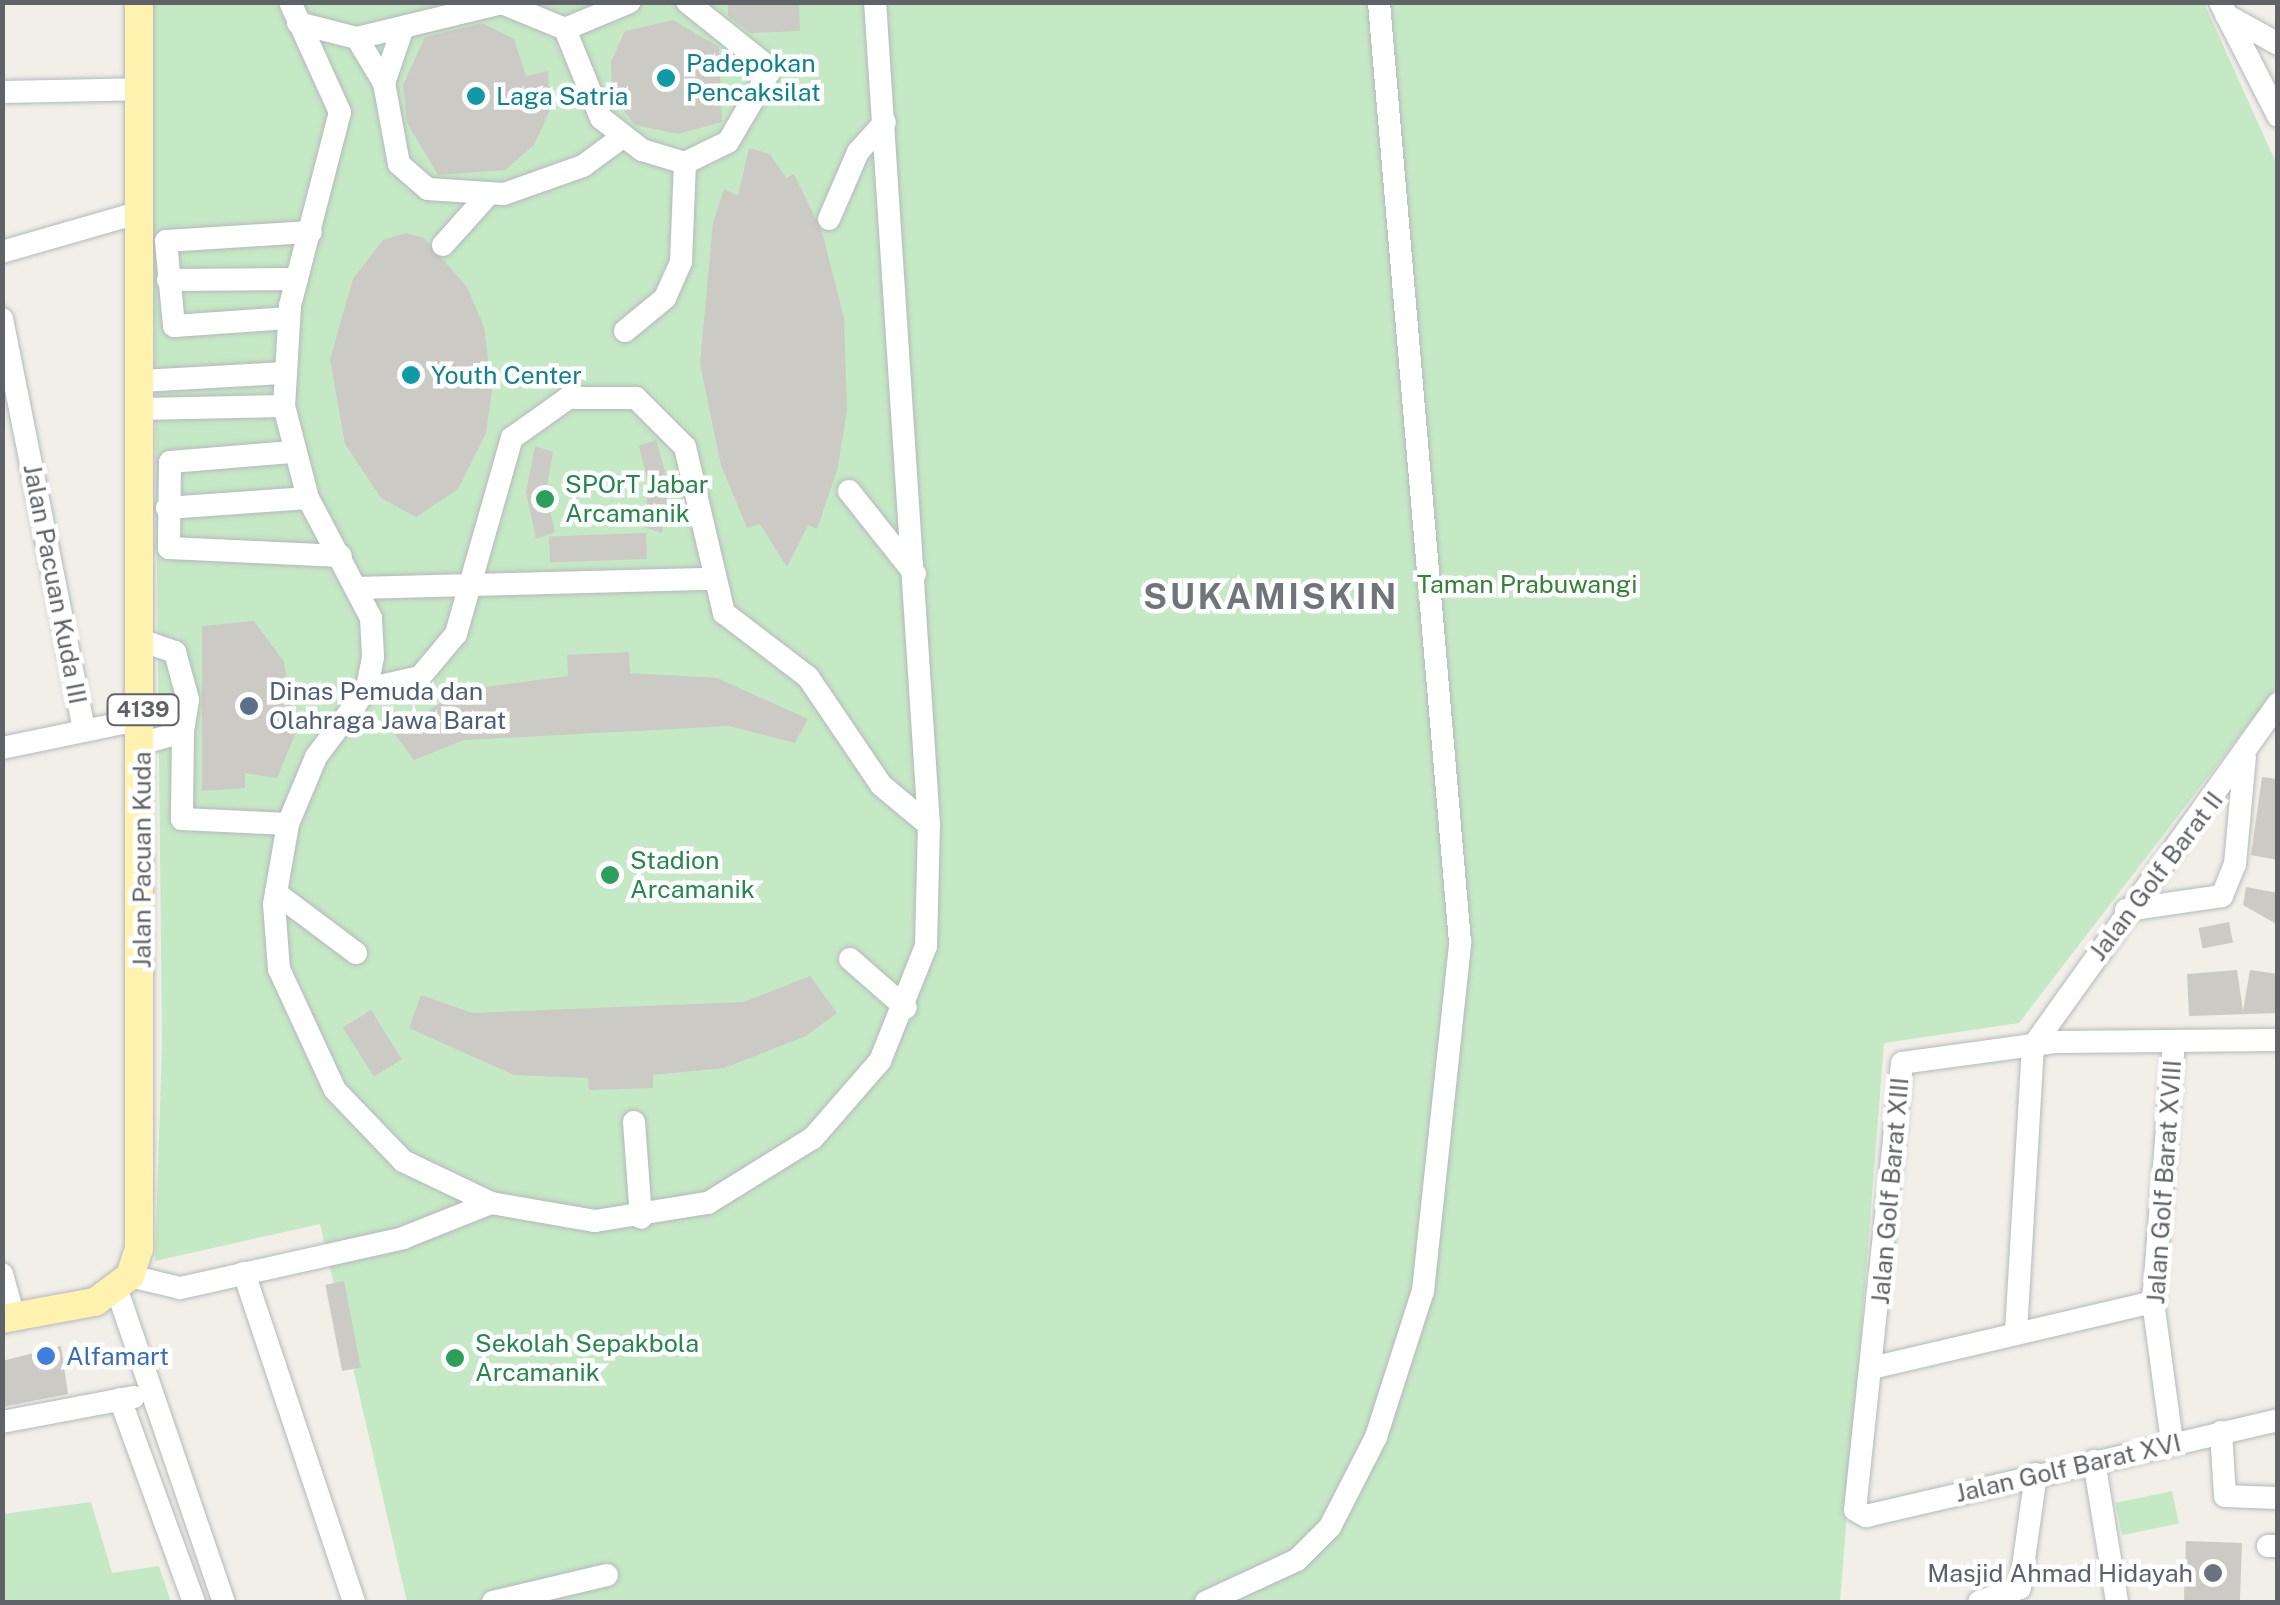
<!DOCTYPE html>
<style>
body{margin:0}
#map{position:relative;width:2280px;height:1605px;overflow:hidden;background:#f1efe8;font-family:"Public Sans",sans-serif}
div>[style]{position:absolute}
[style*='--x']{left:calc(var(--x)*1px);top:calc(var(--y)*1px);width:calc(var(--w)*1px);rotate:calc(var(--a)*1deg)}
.green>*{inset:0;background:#c5e8c5;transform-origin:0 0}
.building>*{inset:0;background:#cccac5;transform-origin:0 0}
.roads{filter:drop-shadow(0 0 2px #b5b8bc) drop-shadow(0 0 2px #b5b8bc)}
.minor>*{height:22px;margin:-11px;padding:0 11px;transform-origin:11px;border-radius:11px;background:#fff}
.major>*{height:28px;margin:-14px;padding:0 14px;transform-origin:14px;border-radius:14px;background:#fff2af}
.dots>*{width:28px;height:28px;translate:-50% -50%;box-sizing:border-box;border:5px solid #fff;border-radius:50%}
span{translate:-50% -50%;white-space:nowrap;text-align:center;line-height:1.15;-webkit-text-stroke:9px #fff;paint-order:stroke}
.shield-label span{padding:2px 8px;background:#fff;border:2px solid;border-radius:8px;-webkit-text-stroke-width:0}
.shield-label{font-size:22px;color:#5f6368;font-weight:700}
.culture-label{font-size:25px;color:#0d838f}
.left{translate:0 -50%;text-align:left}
.leisure-label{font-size:25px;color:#27864d}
.street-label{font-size:25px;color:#5f6368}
.park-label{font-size:25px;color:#348238}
.service-label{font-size:25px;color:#4e5e75}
.shop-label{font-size:25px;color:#366cbe}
.worship-label{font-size:25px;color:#5b616d}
.right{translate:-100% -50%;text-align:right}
.district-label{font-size:35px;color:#70757a;font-weight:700;letter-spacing:2.5px}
.frame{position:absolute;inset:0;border:5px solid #5f6368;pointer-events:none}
</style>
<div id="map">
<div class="green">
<div style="clip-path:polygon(151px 3px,2204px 3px,2277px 165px,2277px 687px,2019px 1023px,1884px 1043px,1840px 1602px,407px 1602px,320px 1224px,155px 1261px,162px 1044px)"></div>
<div style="left:2172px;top:1491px;width:33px;height:58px;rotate:78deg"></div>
<div style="clip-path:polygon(91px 1502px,112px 1573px,159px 1566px,171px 1602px,3px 1602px,3px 1514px)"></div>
</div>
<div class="building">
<div style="clip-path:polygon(728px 2px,799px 2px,800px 31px,750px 33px,728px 16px)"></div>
<div style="clip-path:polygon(673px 20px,719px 47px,722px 122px,678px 134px,635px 125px,612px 95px,611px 62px,625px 31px)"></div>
<div style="clip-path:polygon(482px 23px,514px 39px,526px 76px,548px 71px,550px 110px,534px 145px,505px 170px,438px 175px,407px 123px,403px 85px,425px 37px)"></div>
<div style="clip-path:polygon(749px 148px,770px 154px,786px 178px,794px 174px,822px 232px,844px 318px,847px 410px,837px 471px,817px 529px,808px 525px,787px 567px,760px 524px,747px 528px,721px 465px,700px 364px,713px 223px,724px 189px,738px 196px)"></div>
<div style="clip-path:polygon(406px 233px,424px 238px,467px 287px,484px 327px,492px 391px,486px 433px,458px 489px,416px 517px,381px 498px,345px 444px,330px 359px,353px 279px,383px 240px)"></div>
<div style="clip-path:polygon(656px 440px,669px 485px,662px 533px,643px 527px,649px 486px,639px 446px)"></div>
<div style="clip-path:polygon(535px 446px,553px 452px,546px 492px,555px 532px,536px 539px,526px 492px)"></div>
<div style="left:646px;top:533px;width:26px;height:97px;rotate:88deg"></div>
<div style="clip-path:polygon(254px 621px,284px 662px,296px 732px,277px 778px,245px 773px,245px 788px,202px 791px,202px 626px)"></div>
<div style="clip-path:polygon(629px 652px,630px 673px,717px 678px,808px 719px,795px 743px,729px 726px,464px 740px,414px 760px,393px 732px,462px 690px,568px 676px,567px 655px)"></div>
<div style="clip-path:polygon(2262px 777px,2278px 779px,2278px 860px,2251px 855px)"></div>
<div style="clip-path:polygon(2246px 887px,2278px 893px,2278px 925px,2243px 905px)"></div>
<div style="left:2229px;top:922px;width:21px;height:31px;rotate:79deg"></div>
<div style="clip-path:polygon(2237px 970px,2243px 1011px,2250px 970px,2278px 974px,2278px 1013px,2189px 1016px,2187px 974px)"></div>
<div style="clip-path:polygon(810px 976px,837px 1013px,806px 1036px,724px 1068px,653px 1075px,653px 1088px,589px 1090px,588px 1078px,514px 1075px,409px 1028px,421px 995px,472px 1013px,744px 1002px)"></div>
<div style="left:371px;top:1010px;width:58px;height:33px;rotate:58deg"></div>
<div style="left:344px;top:1281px;width:88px;height:19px;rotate:79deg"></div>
<div style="clip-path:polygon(61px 1346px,68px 1394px,2px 1407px,2px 1361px)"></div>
<div style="left:2186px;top:1541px;width:56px;height:61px;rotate:2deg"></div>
</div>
<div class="roads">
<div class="minor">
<div style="--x:290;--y:2;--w:121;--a:65.6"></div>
<div style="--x:340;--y:112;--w:200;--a:104.5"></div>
<div style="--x:290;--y:306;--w:100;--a:93.4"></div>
<div style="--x:284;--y:406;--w:95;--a:75.4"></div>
<div style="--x:308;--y:498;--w:136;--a:62.3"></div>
<div style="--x:371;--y:618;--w:39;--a:87"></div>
<div style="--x:373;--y:657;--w:33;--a:101"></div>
<div style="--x:367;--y:689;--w:85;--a:126.9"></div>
<div style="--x:316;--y:757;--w:73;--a:112.7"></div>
<div style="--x:288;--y:824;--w:81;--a:99.9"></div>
<div style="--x:274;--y:904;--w:65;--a:85.6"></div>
<div style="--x:279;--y:969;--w:133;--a:65.2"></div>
<div style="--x:335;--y:1090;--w:98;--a:46.2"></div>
<div style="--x:403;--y:1161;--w:98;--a:25.5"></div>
<div style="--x:491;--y:1203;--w:106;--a:9.8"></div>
<div style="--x:595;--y:1221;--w:114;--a:-9.1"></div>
<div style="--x:708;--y:1203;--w:123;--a:-31.8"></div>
<div style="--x:813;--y:1138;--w:102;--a:-49"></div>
<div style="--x:880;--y:1061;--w:124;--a:-68.2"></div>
<div style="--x:926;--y:946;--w:121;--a:-88.6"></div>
<div style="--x:929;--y:825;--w:825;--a:-93.75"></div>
<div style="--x:2220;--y:2;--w:128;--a:63"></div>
<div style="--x:2226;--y:15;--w:60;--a:29.1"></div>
<div style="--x:298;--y:23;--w:61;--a:14.3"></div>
<div style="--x:357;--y:38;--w:149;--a:-13.6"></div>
<div style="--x:502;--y:3;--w:68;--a:22.4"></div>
<div style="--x:565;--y:29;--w:70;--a:-22.6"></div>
<div style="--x:565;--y:29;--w:96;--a:68"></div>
<div style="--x:601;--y:118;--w:52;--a:38"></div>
<div style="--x:642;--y:150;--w:45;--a:16.8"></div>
<div style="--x:685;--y:163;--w:48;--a:-26"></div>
<div style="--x:728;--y:142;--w:85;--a:-59.5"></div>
<div style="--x:771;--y:69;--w:107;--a:-141.4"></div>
<div style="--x:357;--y:38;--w:52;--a:59"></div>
<div style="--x:384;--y:83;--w:82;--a:79.5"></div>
<div style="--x:399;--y:164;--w:38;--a:41"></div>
<div style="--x:428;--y:189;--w:76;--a:3.8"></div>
<div style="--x:504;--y:194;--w:84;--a:-19.5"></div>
<div style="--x:583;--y:166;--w:47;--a:-36.4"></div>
<div style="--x:384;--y:83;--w:53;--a:-71.2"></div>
<div style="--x:2;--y:92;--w:138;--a:-1.2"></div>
<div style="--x:829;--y:219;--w:73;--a:-66.6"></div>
<div style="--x:858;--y:152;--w:40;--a:-48"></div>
<div style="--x:443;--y:245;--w:64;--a:-48.1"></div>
<div style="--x:2;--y:252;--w:141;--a:-16.1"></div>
<div style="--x:168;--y:280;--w:129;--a:-0.4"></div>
<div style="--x:288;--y:318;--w:114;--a:176"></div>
<div style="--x:174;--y:326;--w:85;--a:-95.4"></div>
<div style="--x:166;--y:241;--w:145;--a:-3.6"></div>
<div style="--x:2;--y:319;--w:420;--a:78.7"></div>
<div style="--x:625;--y:331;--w:52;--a:-39.5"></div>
<div style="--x:665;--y:298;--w:39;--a:-66"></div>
<div style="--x:681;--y:262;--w:99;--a:-87.7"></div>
<div style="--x:141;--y:381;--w:141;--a:-3.2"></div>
<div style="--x:141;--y:409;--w:143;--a:-1.2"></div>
<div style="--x:291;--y:452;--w:121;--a:175.3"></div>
<div style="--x:170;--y:462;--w:86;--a:90.7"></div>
<div style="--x:169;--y:548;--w:172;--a:2.7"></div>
<div style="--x:849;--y:491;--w:106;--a:51.5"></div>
<div style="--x:167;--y:508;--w:141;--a:-4.1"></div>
<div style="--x:358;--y:588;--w:353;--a:-1.5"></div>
<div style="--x:143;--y:641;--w:34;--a:19"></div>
<div style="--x:175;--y:652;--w:50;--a:74.8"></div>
<div style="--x:188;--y:700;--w:32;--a:99"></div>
<div style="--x:183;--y:732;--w:41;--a:164.6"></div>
<div style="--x:367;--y:689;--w:54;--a:-12.8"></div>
<div style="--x:420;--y:677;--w:56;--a:-50.1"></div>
<div style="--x:456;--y:634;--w:204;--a:-74.1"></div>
<div style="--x:512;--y:438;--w:69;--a:-35.5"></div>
<div style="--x:568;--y:398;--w:68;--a:0"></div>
<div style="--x:636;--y:398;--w:69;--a:45"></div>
<div style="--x:685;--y:447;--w:171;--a:76.8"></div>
<div style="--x:724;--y:613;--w:106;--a:37.3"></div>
<div style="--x:808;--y:677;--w:130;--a:55.9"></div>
<div style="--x:881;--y:785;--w:62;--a:39.8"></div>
<div style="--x:183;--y:732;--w:87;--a:90.7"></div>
<div style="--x:182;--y:819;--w:106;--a:2.7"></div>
<div style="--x:2;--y:748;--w:143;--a:-11.7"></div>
<div style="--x:276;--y:893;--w:100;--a:36.9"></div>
<div style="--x:2126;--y:910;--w:97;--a:-8.3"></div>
<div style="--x:2222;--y:896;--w:35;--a:-68"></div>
<div style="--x:2235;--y:864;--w:107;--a:-84.7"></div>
<div style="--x:850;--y:959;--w:74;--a:41.2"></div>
<div style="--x:2278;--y:1040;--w:223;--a:179.5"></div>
<div style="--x:2055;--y:1042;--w:154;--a:172.2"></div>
<div style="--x:1902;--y:1063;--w:449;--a:96"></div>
<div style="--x:1855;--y:1510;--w:13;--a:29"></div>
<div style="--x:1866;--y:1516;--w:423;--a:-13.1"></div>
<div style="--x:634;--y:1122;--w:96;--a:85.8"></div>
<div style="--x:244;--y:1273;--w:347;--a:71.5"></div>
<div style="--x:2;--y:1274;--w:45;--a:74.4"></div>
<div style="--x:130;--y:1276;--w:51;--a:13.5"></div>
<div style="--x:180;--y:1288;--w:229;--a:-12.6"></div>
<div style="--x:403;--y:1238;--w:95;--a:-21.7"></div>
<div style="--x:117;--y:1290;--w:330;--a:71.1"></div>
<div style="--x:2016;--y:1332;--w:287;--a:-86.6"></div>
<div style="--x:2033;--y:1046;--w:421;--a:-54.4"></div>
<div style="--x:1876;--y:1367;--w:285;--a:-13.2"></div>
<div style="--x:120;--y:1399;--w:216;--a:70"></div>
<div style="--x:2;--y:1422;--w:134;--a:-10.7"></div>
<div style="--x:2221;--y:1432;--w:64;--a:86.4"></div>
<div style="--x:2225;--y:1496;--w:53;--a:2.2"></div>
<div style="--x:2172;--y:1442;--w:141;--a:-97.7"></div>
<div style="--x:2153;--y:1302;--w:262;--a:-85.4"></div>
<div style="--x:2094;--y:1461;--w:143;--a:80.7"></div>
<div style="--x:2268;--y:1546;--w:10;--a:0"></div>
<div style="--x:493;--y:1602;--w:117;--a:-13.3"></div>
<div style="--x:1206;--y:1602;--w:100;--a:-24.8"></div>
<div style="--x:1297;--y:1560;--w:47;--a:-45"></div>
<div style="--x:1330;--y:1527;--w:101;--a:-62.9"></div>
<div style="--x:1376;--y:1437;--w:153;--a:-72.2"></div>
<div style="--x:1423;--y:1291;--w:351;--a:-83.9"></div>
<div style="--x:1460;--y:942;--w:943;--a:-94.93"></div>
<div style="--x:1979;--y:1602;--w:43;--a:-18.9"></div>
<div style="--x:2020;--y:1588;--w:115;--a:-82"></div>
</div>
<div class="major">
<div style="--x:2;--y:1319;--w:95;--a:-10.4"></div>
<div style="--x:95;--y:1302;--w:44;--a:-36.6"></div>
<div style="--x:130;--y:1276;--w:28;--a:-72"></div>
<div style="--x:139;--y:1249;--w:1247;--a:-90"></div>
</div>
</div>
<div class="dots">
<div style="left:666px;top:78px;background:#0f9aa8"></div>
<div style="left:476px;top:96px;background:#0f9aa8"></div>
<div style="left:411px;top:375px;background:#0f9aa8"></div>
<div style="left:545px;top:499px;background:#2e9e5b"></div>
<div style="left:249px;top:706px;background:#5c6f8a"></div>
<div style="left:610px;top:875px;background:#2e9e5b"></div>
<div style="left:46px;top:1356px;background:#3f7fe0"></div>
<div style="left:455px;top:1358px;background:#2e9e5b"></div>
<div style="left:2213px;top:1573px;background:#6b7280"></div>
</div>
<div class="shield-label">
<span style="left:143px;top:710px">4139</span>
</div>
<div class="culture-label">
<span class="left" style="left:686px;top:78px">Padepokan<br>Pencaksilat</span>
<span class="left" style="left:496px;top:96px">Laga Satria</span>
<span class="left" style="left:431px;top:375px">Youth Center</span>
</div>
<div class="leisure-label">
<span class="left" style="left:565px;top:499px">SPOrT Jabar<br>Arcamanik</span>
<span class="left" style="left:630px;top:875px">Stadion<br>Arcamanik</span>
<span class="left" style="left:475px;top:1358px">Sekolah Sepakbola<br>Arcamanik</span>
</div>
<div class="street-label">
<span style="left:55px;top:584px;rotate:79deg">Jalan Pacuan Kuda III</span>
<span style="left:142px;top:860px;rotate:-90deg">Jalan Pacuan Kuda</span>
<span style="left:2156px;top:876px;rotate:-53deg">Jalan Golf Barat II</span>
<span style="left:2164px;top:1182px;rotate:-86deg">Jalan Golf Barat XVIII</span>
<span style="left:1890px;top:1191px;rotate:-85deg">Jalan Golf Barat XIII</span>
<span style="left:2068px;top:1468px;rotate:-13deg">Jalan Golf Barat XVI</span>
</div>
<div class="park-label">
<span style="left:1527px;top:584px">Taman Prabuwangi</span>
</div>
<div class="service-label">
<span class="left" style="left:269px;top:706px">Dinas Pemuda dan<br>Olahraga Jawa Barat</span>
</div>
<div class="shop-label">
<span class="left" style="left:66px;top:1356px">Alfamart</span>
</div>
<div class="worship-label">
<span class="right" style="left:2193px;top:1573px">Masjid Ahmad Hidayah</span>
</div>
<div class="district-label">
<span style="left:1271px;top:597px">SUKAMISKIN</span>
</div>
<div class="frame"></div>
</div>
